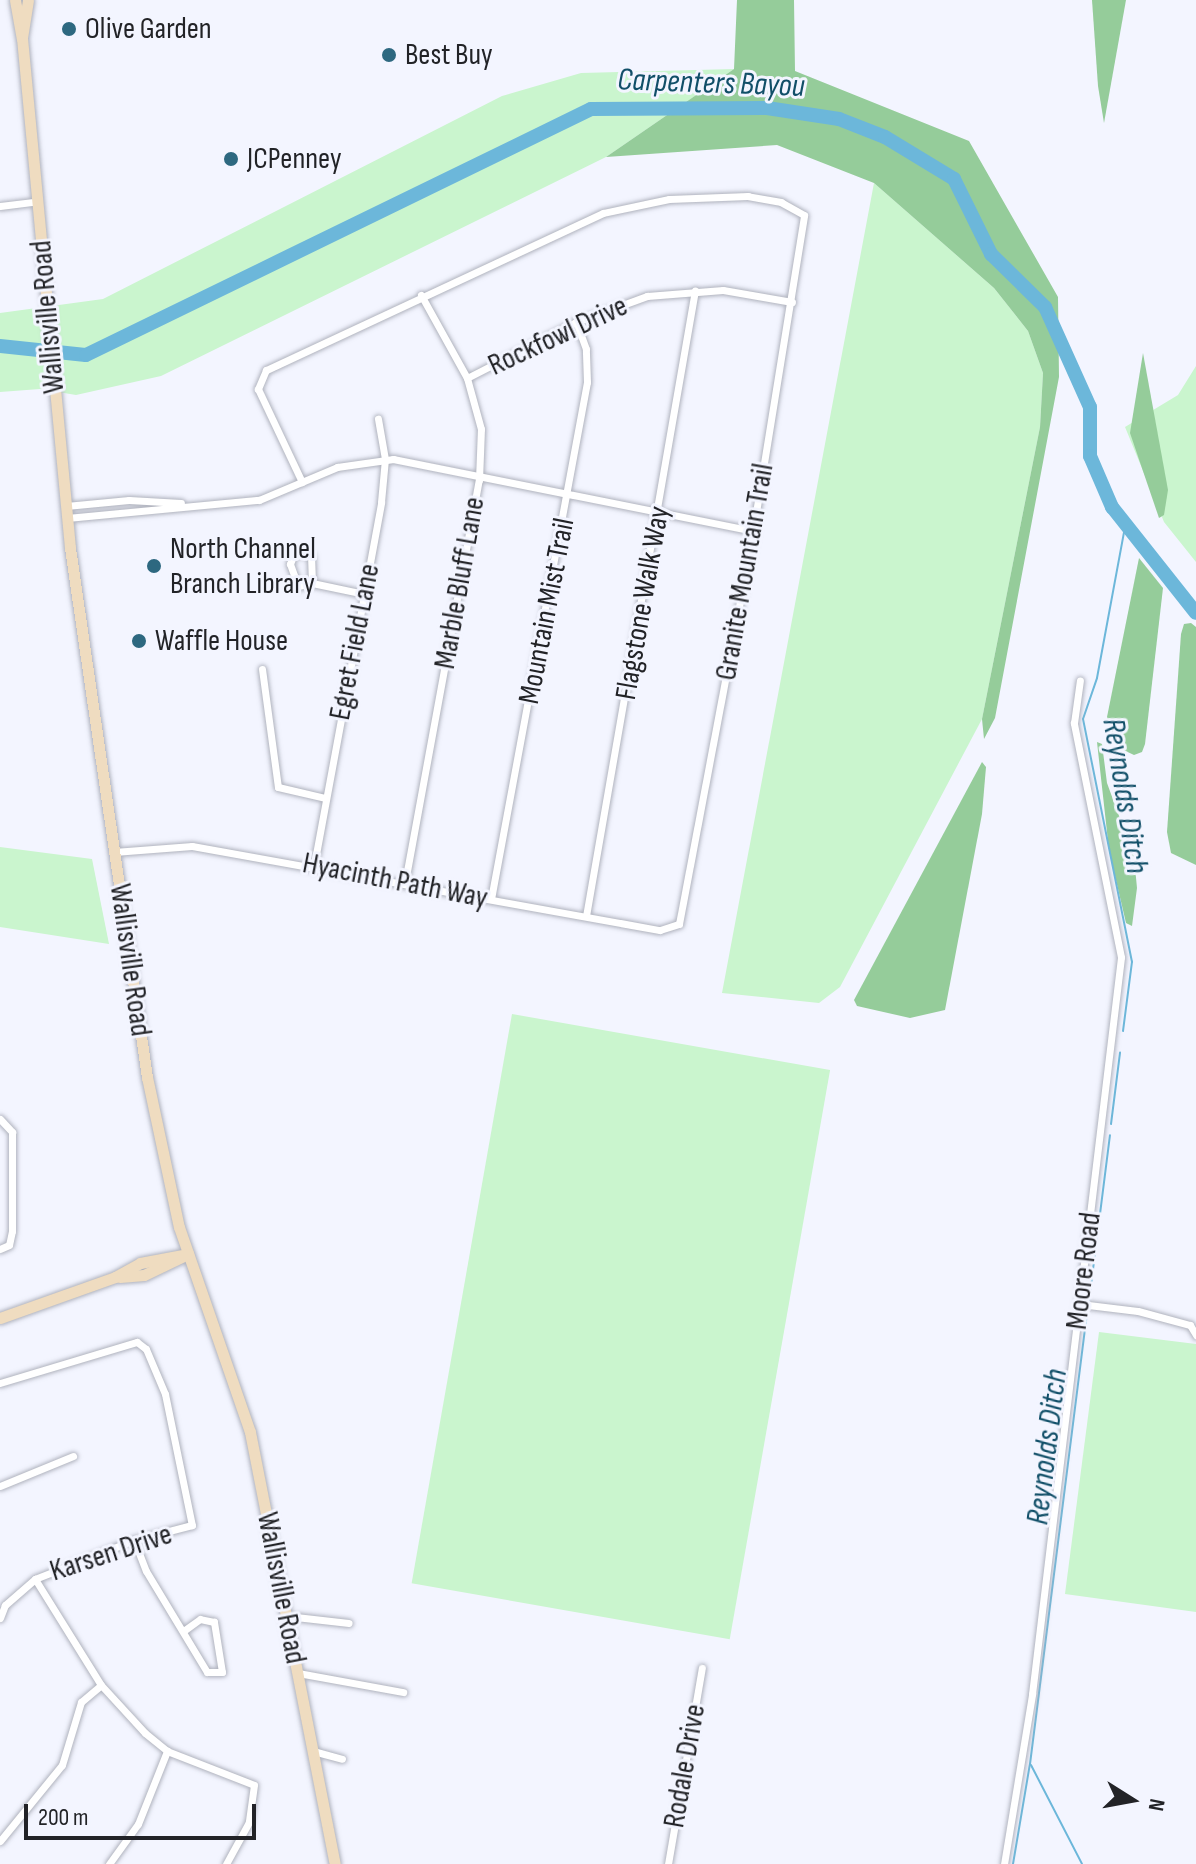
<!DOCTYPE html>
<style>
body{margin:0}
#map{position:relative;width:1196px;height:1864px;overflow:hidden;background:#f3f5ff;font-family:"Sofia Sans Condensed",sans-serif}
div>[style]{position:absolute}
[style*='--x']{left:calc(var(--x)*1px);top:calc(var(--y)*1px);width:calc(var(--w)*1px);rotate:calc(var(--a)*1deg)}
.green>*{inset:0;background:#caf5ce;transform-origin:0 0}
.forest>*{inset:0;background:#95cc9a}
.stream>*{height:2px;margin:-1px;padding:0 1px;transform-origin:1px;border-radius:1px;background:#6cb7da}
.river>*{height:14px;margin:-7px;padding:0 7px;transform-origin:7px;border-radius:7px;background:#6cb7da}
.roads{filter:drop-shadow(0 0 2px #b0b3be) drop-shadow(0 0 2px #b0b3be)}
.street>*{height:7px;margin:-3.5px;padding:0 3.5px;transform-origin:3.5px;border-radius:3.5px;background:#fff}
.secondary>*{height:11px;margin:-5.5px;padding:0 5.5px;transform-origin:5.5px;border-radius:5.5px;background:#efdcc0}
.dots>*{width:22px;height:22px;translate:-50% -50%;box-sizing:border-box;border:4px solid #f3f5ff;border-radius:50%}
span{translate:-50% -50%;white-space:nowrap;text-align:center;line-height:1.15;-webkit-text-stroke:6px #f3f5ff;paint-order:stroke}
.poi-label{font-size:30px;color:#222327}
.left{translate:0 -50%;text-align:left}
.street-label{font-size:30px;color:#222327}
.water-label{font-size:32px;color:#114f68;font-style:italic}
.north{position:absolute;left:1092px;top:1760px;width:80px;height:80px;-webkit-text-stroke:6px #f3f5ff;paint-order:stroke;rotate:101deg;font-size:22px;font-weight:700;line-height:32px;text-align:center;color:#222327}
.north::after{content:'';display:block;margin:auto;width:28px;height:36px;background:#222327;clip-path:polygon(50% 0,100% 100%,50% 72%,0 100%)}
.scale{position:absolute;left:24px;top:1804px;width:232px;height:36px;box-sizing:border-box;border:4px solid #222327;border-top:0;padding-left:10px;font-size:24px;line-height:28px;white-space:nowrap;color:#222327;-webkit-text-stroke:6px #f3f5ff;paint-order:stroke}
</style>
<div id="map">
<div class="green">
<div style="clip-path:polygon(734px 69px,606px 157px,161px 376px,76px 395px,40px 389px,0 392px,0 313px,103px 299px,502px 96px,581px 73px)"></div>
<div style="clip-path:polygon(874px 183px,994px 288px,1028px 331px,1043px 373px,1040px 427px,982px 719px,840px 987px,819px 1003px,722px 993px)"></div>
<div style="clip-path:polygon(1196px 366px,1196px 562px,1164px 522px,1125px 427px,1178px 395px)"></div>
<div style="clip-path:polygon(0 847px,92px 859px,109px 944px,0 927px)"></div>
<div style="left:512px;top:1014px;width:323px;height:578px;rotate:10deg"></div>
<div style="clip-path:polygon(1099px 1332px,1196px 1344px,1196px 1612px,1065px 1594px)"></div>
</div>
<div class="forest">
<div style="clip-path:polygon(737px 0,794px 0,795px 71px,969px 141px,1058px 297px,1059px 377px,995px 718px,984px 739px,982px 719px,1040px 427px,1043px 373px,1028px 331px,994px 288px,874px 183px,777px 145px,606px 157px,734px 69px)"></div>
<div style="clip-path:polygon(1092px 0,1126px 0,1104px 123px,1098px 86px)"></div>
<div style="clip-path:polygon(1143px 353px,1168px 490px,1164px 515px,1159px 518px,1130px 433px)"></div>
<div style="clip-path:polygon(1139px 558px,1163px 588px,1145px 744px,1142px 752px,1134px 755px,1115px 746px,1107px 717px)"></div>
<div style="clip-path:polygon(1191px 623px,1196px 627px,1196px 865px,1171px 853px,1167px 832px,1181px 634px,1184px 624px)"></div>
<div style="clip-path:polygon(1097px 742px,1102px 744px,1107px 783px,1134px 857px,1137px 888px,1132px 926px,1126px 923px,1109px 850px)"></div>
<div style="clip-path:polygon(982px 762px,986px 767px,982px 814px,945px 1010px,910px 1018px,857px 1006px,854px 1000px)"></div>
</div>
<div class="stream">
<div style="--x:1123;--y:1031;--w:70;--a:-82.6"></div>
<div style="--x:1132;--y:962;--w:248;--a:-101.4"></div>
<div style="--x:1083;--y:719;--w:43;--a:-71.1"></div>
<div style="--x:1097;--y:678;--w:159;--a:-79.5"></div>
<div style="--x:1111;--y:1124;--w:72;--a:-82.8"></div>
<div style="--x:1089;--y:1301;--w:167;--a:-82.8"></div>
<div style="--x:1031;--y:1765;--w:111;--a:62.7"></div>
<div style="--x:1013;--y:1864;--w:101;--a:-80.4"></div>
<div style="--x:1030;--y:1764;--w:461;--a:-82.8"></div>
</div>
<div class="river">
<div style="--x:0;--y:346;--w:86;--a:6"></div>
<div style="--x:86;--y:355;--w:562;--a:-25.97"></div>
<div style="--x:591;--y:109;--w:176;--a:-0.3"></div>
<div style="--x:767;--y:108;--w:73;--a:8.7"></div>
<div style="--x:839;--y:119;--w:49;--a:21.4"></div>
<div style="--x:885;--y:137;--w:81;--a:31.3"></div>
<div style="--x:954;--y:179;--w:84;--a:63.7"></div>
<div style="--x:991;--y:254;--w:76;--a:44.5"></div>
<div style="--x:1045;--y:307;--w:110;--a:65.8"></div>
<div style="--x:1090;--y:407;--w:49;--a:90"></div>
<div style="--x:1090;--y:456;--w:56;--a:66.7"></div>
<div style="--x:1112;--y:507;--w:135;--a:51.6"></div>
</div>
<div class="roads">
<div class="street">
<div style="--x:0;--y:206;--w:38;--a:-7"></div>
<div style="--x:467;--y:378;--w:123;--a:-27.2"></div>
<div style="--x:576;--y:322;--w:76;--a:-20.1"></div>
<div style="--x:647;--y:296;--w:76;--a:-4.5"></div>
<div style="--x:723;--y:290;--w:70;--a:9.9"></div>
<div style="--x:66;--y:506;--w:63;--a:-5.4"></div>
<div style="--x:129;--y:500;--w:52;--a:3.3"></div>
<div style="--x:67;--y:518;--w:193;--a:-5.4"></div>
<div style="--x:259;--y:500;--w:85;--a:-22.9"></div>
<div style="--x:337;--y:467;--w:57;--a:-8.1"></div>
<div style="--x:393;--y:459;--w:367;--a:11.3"></div>
<div style="--x:312;--y:583;--w:27;--a:-92"></div>
<div style="--x:311;--y:556;--w:16;--a:-166"></div>
<div style="--x:295;--y:552;--w:13;--a:113"></div>
<div style="--x:290;--y:564;--w:23;--a:70"></div>
<div style="--x:298;--y:586;--w:14;--a:-12"></div>
<div style="--x:312;--y:583;--w:53;--a:11.9"></div>
<div style="--x:262;--y:669;--w:119;--a:82.3"></div>
<div style="--x:278;--y:787;--w:48;--a:13.2"></div>
<div style="--x:114;--y:852;--w:78;--a:-4.4"></div>
<div style="--x:192;--y:846;--w:475;--a:10.2"></div>
<div style="--x:660;--y:930;--w:20;--a:-18"></div>
<div style="--x:679;--y:924;--w:400;--a:-79.3"></div>
<div style="--x:753;--y:531;--w:320;--a:-80.8"></div>
<div style="--x:804;--y:215;--w:26;--a:-151"></div>
<div style="--x:781;--y:202;--w:34;--a:-170"></div>
<div style="--x:748;--y:196;--w:79;--a:177.8"></div>
<div style="--x:669;--y:199;--w:67;--a:168"></div>
<div style="--x:603;--y:213;--w:372;--a:155"></div>
<div style="--x:266;--y:370;--w:21;--a:113"></div>
<div style="--x:258;--y:389;--w:103;--a:64.7"></div>
<div style="--x:314;--y:865;--w:369;--a:-79.5"></div>
<div style="--x:381;--y:502;--w:43;--a:-84.7"></div>
<div style="--x:385;--y:459;--w:41;--a:-99.9"></div>
<div style="--x:405;--y:882;--w:409;--a:-79.6"></div>
<div style="--x:479;--y:480;--w:51;--a:-87.8"></div>
<div style="--x:481;--y:429;--w:53;--a:-105.4"></div>
<div style="--x:467;--y:378;--w:95;--a:-119"></div>
<div style="--x:491;--y:899;--w:526;--a:-79.48"></div>
<div style="--x:587;--y:382;--w:33;--a:-92"></div>
<div style="--x:586;--y:349;--w:29;--a:-110"></div>
<div style="--x:586;--y:916;--w:635;--a:-80.12"></div>
<div style="--x:0;--y:1119;--w:18;--a:47"></div>
<div style="--x:12;--y:1132;--w:99;--a:90"></div>
<div style="--x:12;--y:1231;--w:14;--a:102"></div>
<div style="--x:9;--y:1245;--w:10;--a:156"></div>
<div style="--x:1080;--y:1304;--w:58;--a:6.9"></div>
<div style="--x:1138;--y:1311;--w:54;--a:15.1"></div>
<div style="--x:1190;--y:1325;--w:12;--a:59"></div>
<div style="--x:0;--y:1383;--w:143;--a:-16.7"></div>
<div style="--x:137;--y:1342;--w:11;--a:38"></div>
<div style="--x:146;--y:1349;--w:49;--a:67.1"></div>
<div style="--x:165;--y:1394;--w:134;--a:78.4"></div>
<div style="--x:192;--y:1525;--w:60;--a:165.5"></div>
<div style="--x:134;--y:1540;--w:106;--a:158.5"></div>
<div style="--x:35;--y:1579;--w:40;--a:139"></div>
<div style="--x:5;--y:1605;--w:14;--a:111"></div>
<div style="--x:0;--y:1486;--w:79;--a:-22.3"></div>
<div style="--x:134;--y:1540;--w:33;--a:69"></div>
<div style="--x:146;--y:1571;--w:118;--a:58.9"></div>
<div style="--x:207;--y:1672;--w:15;--a:0"></div>
<div style="--x:222;--y:1672;--w:51;--a:-99.1"></div>
<div style="--x:214;--y:1622;--w:14;--a:-168"></div>
<div style="--x:200;--y:1619;--w:19;--a:144"></div>
<div style="--x:35;--y:1579;--w:125;--a:58.1"></div>
<div style="--x:101;--y:1685;--w:65;--a:47.5"></div>
<div style="--x:145;--y:1733;--w:28;--a:39"></div>
<div style="--x:167;--y:1751;--w:93;--a:21.3"></div>
<div style="--x:254;--y:1785;--w:37;--a:98"></div>
<div style="--x:249;--y:1822;--w:48;--a:118.7"></div>
<div style="--x:287;--y:1616;--w:62;--a:6.4"></div>
<div style="--x:298;--y:1673;--w:107;--a:10.3"></div>
<div style="--x:313;--y:1751;--w:30;--a:15"></div>
<div style="--x:0;--y:1841;--w:98;--a:-50.8"></div>
<div style="--x:62;--y:1765;--w:66;--a:-73.2"></div>
<div style="--x:81;--y:1702;--w:26;--a:-40"></div>
<div style="--x:109;--y:1864;--w:49;--a:-54.1"></div>
<div style="--x:138;--y:1824;--w:79;--a:-68.3"></div>
<div style="--x:668;--y:1864;--w:199;--a:-80.2"></div>
<div style="--x:1004;--y:1864;--w:172;--a:-80.6"></div>
<div style="--x:1032;--y:1694;--w:742;--a:-83.11"></div>
<div style="--x:1121;--y:957;--w:239;--a:-101.4"></div>
<div style="--x:1074;--y:723;--w:43;--a:-82.1"></div>
</div>
<div class="secondary">
<div style="--x:15;--y:0;--w:39;--a:80"></div>
<div style="--x:22;--y:38;--w:512;--a:84.62"></div>
<div style="--x:70;--y:548;--w:535;--a:81.72"></div>
<div style="--x:147;--y:1077;--w:153;--a:78"></div>
<div style="--x:179;--y:1227;--w:217;--a:70.9"></div>
<div style="--x:250;--y:1432;--w:440;--a:78.9"></div>
<div style="--x:22;--y:38;--w:38;--a:-81"></div>
<div style="--x:120;--y:1277;--w:24;--a:-5"></div>
<div style="--x:144;--y:1275;--w:49;--a:-25.5"></div>
<div style="--x:0;--y:1318;--w:122;--a:-19.6"></div>
<div style="--x:115;--y:1277;--w:29;--a:-29"></div>
<div style="--x:140;--y:1263;--w:49;--a:-10.6"></div>
</div>
</div>
<div class="dots">
<div style="left:69px;top:29px;background:#2d6880"></div>
<div style="left:389px;top:55px;background:#2d6880"></div>
<div style="left:231px;top:159px;background:#2d6880"></div>
<div style="left:154px;top:566px;background:#2d6880"></div>
<div style="left:139px;top:641px;background:#2d6880"></div>
</div>
<div class="poi-label">
<span class="left" style="left:85px;top:29px">Olive Garden</span>
<span class="left" style="left:405px;top:55px">Best Buy</span>
<span class="left" style="left:247px;top:159px">JCPenney</span>
<span class="left" style="left:170px;top:566px">North Channel<br>Branch Library</span>
<span class="left" style="left:155px;top:641px">Waffle House</span>
</div>
<div class="street-label">
<span style="left:48px;top:317px;rotate:-95deg">Wallisville Road</span>
<span style="left:558px;top:336px;rotate:-25deg">Rockfowl Drive</span>
<span style="left:745px;top:572px;rotate:-80deg">Granite Mountain Trail</span>
<span style="left:460px;top:583px;rotate:-80deg">Marble Bluff Lane</span>
<span style="left:643px;top:603px;rotate:-80deg">Flagstone Walk Way</span>
<span style="left:547px;top:611px;rotate:-79deg">Mountain Mist Trail</span>
<span style="left:355px;top:642px;rotate:-79deg">Egret Field Lane</span>
<span style="left:395px;top:881px;rotate:11deg">Hyacinth Path Way</span>
<span style="left:130px;top:960px;rotate:82deg">Wallisville Road</span>
<span style="left:1084px;top:1271px;rotate:-83deg">Moore Road</span>
<span style="left:111px;top:1553px;rotate:-18deg">Karsen Drive</span>
<span style="left:281px;top:1588px;rotate:79deg">Wallisville Road</span>
<span style="left:685px;top:1766px;rotate:-80deg">Rodale Drive</span>
</div>
<div class="water-label">
<span style="left:711px;top:84px;rotate:2deg">Carpenters Bayou</span>
<span style="left:1124px;top:796px;rotate:81deg">Reynolds Ditch</span>
<span style="left:1048px;top:1447px;rotate:-83deg">Reynolds Ditch</span>
</div>
<div class="north">N</div>
<div class="scale">200 m</div>
</div>
